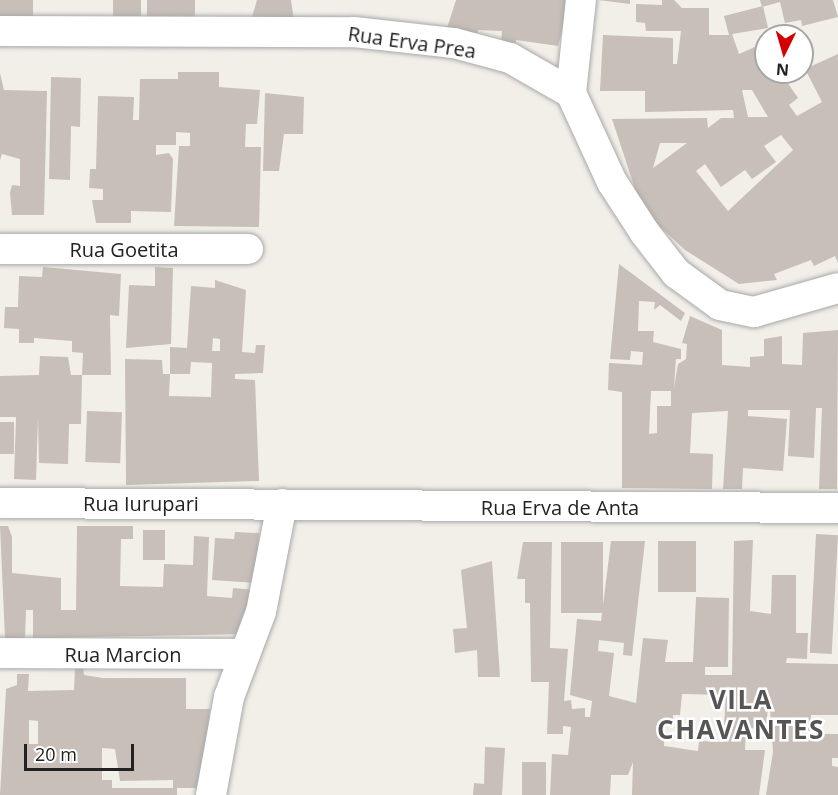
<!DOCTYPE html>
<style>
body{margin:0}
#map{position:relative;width:838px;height:795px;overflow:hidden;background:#f2efe9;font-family:"Open Sans",sans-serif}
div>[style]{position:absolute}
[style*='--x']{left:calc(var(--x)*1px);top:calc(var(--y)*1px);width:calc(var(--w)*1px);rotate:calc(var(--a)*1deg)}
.building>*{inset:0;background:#c7bfb8;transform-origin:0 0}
.roads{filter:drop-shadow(0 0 2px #a9a9a9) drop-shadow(0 0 2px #a9a9a9)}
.street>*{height:30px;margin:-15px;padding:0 15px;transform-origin:15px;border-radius:15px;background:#fff}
span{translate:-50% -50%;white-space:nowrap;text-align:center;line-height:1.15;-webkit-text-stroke:5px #fff;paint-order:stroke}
.street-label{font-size:20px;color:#222}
.district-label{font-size:26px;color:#555;font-weight:700;letter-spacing:1.5px}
.north{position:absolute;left:754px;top:24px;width:60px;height:60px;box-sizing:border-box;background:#fff;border:2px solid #a7a7a7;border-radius:50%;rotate:185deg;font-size:16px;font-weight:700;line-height:24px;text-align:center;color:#222}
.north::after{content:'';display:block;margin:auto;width:21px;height:27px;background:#d40000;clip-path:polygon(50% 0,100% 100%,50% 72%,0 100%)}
.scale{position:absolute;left:24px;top:744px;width:110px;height:27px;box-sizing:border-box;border:3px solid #222;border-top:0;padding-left:8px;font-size:18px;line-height:21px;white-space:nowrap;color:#222;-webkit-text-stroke:4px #fff;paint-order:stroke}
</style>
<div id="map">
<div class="building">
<div style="left:0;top:0;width:33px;height:19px"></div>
<div style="left:113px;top:0;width:28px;height:20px"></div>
<div style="left:147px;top:0;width:48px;height:22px"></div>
<div style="clip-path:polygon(257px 0,291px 0,295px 27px,249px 27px)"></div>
<div style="clip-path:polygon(456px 0,570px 0,558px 46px,516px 40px,515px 49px,501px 45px,502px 31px,478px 30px,477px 37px,447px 28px)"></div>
<div style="clip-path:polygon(598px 0,630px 0,630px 4px)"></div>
<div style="clip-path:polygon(evenodd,662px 0,674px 0,682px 8px,709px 8px,709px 35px,729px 35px,724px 16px,763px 6px,768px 28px,732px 34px,739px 54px,759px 45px,766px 47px,766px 72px,799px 72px,785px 79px,798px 98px,789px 105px,797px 116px,822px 102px,805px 69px,838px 54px,838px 263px,835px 256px,814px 266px,811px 260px,774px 274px,777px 280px,739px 284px,685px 250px,642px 210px,612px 119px,707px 118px,708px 128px,721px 118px,734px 118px,733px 110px,645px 112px,645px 91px,600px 91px,603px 35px,673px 38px,673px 64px,677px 64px,681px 31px,646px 31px,645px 23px,636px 22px,636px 4px,662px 5px,662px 0,742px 90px,752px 90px,768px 117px,748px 117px,742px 90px,662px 0,781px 135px,793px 150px,728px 211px,696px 171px,705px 164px,721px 187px,745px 170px,752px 179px,776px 162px,764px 146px,781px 135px,662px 0,660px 143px,687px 143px,653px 168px,660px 143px)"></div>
<div style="clip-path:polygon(760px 0,833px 0,838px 17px,802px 26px,801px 20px,785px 23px,780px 2px,762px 7px)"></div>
<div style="clip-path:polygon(178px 72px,219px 72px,219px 87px,260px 90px,257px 124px,246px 124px,245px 147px,261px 147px,259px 227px,174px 226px,179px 146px,190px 146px,190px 133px,176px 132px,176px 145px,156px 145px,156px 155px,169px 153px,173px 159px,171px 212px,131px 211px,131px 223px,96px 223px,92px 200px,103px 200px,103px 189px,89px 188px,90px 169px,96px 169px,98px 96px,134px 97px,133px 120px,139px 120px,140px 79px,178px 79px)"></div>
<div style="clip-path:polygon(0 73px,4px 90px,47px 91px,44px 215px,12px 215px,10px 193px,12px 185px,20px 186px,20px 159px,2px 154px,0 160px)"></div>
<div style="clip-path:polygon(51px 77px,81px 78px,80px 127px,71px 126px,70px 180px,49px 179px)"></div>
<div style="clip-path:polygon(265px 93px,304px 97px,303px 134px,284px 134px,279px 171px,263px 171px)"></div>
<div style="clip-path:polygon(evenodd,619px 264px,685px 313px,681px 321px,660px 305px,654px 310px,655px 302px,639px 301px,638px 331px,654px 331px,653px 342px,681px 349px,681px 359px,676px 359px,674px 388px,678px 364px,686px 359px,687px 344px,682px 343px,690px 316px,722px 330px,722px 365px,750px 367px,750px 357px,764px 356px,764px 339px,782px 336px,782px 364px,802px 365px,803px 333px,838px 330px,837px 489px,819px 489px,822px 408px,816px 408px,814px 458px,788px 456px,790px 410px,748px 410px,748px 416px,787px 419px,783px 471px,743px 468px,742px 489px,723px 489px,728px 411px,692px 413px,690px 453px,713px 454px,712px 489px,622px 488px,622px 392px,608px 390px,609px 363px,642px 365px,643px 352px,631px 351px,630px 360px,610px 359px,619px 264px,651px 391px,671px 391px,671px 406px,657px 406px,657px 433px,649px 434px,651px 391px)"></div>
<div style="clip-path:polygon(43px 267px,121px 274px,119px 316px,110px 315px,111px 375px,82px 375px,83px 353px,72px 352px,72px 341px,34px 338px,34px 343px,19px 343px,19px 329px,4px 328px,5px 307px,18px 307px,19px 276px,42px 277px)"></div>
<div style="clip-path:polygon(155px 267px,173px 268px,171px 344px,126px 348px,129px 285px,155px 286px)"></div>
<div style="clip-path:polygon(evenodd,215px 280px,246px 290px,242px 352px,255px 353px,256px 345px,265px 345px,263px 373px,235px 374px,235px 379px,255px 380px,259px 481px,126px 485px,125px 359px,162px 360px,163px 374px,170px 374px,169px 396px,211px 397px,212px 363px,191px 362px,190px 374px,170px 374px,170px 347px,187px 348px,191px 286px,215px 288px,215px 280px,213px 338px,220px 339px,220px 351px,212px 351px,213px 338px)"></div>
<div style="clip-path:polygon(40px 356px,68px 357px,71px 375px,82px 375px,81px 424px,69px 424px,68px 464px,39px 463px,38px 417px,36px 480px,14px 479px,16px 417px,0 417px,0 376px,39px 375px)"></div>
<div style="left:87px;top:411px;width:35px;height:51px;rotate:2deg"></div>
<div style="left:0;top:422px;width:14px;height:32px"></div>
<div style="clip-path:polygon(0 526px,8px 526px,12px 537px,12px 573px,61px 578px,61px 610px,76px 610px,77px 526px,133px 526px,133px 539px,121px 539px,120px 586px,163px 587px,164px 564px,193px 565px,194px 536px,209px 537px,207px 596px,232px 598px,233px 588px,255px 590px,249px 634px,33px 638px,33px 610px,26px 610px,25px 638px,5px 638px)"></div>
<div style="left:143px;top:530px;width:22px;height:30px"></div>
<div style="clip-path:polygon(235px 532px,259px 533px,256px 583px,212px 580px,215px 538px,234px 539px)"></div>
<div style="left:816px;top:534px;width:22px;height:119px;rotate:3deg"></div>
<div style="clip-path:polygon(evenodd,753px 540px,750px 611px,771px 614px,772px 575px,796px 575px,796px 633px,808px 633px,807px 659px,787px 658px,786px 663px,838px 664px,838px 715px,811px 715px,810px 734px,838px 734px,838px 758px,832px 758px,832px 766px,838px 767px,838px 795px,766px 795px,773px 752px,769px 696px,766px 729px,746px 728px,745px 750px,765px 750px,759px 795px,632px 795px,633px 762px,628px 775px,611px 775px,610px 795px,550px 795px,552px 754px,568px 755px,571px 727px,563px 726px,563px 734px,547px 734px,549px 682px,531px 682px,530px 603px,525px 603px,525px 579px,517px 579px,523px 542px,552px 542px,550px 648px,568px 649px,564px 701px,571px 700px,572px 709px,585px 708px,585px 717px,590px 717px,592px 701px,570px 695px,577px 619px,601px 621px,611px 541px,645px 541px,632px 656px,623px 655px,624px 643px,599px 640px,598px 651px,614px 653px,609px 696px,636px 703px,643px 638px,668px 640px,665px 662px,693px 662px,696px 597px,729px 598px,728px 667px,705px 667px,705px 675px,732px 675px,734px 541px,753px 540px,682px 694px,726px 695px,723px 742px,699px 741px,698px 751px,664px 746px,665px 726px,673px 726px,673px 715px,680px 715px,682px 694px)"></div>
<div style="left:658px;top:541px;width:38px;height:51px"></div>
<div style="left:561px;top:542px;width:42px;height:71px"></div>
<div style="clip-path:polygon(492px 561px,500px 677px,478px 677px,477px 650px,455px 653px,453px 629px,467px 628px,461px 570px)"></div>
<div style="clip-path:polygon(evenodd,75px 667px,83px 668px,84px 675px,103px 678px,186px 678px,186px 709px,210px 709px,202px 788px,177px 788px,177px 795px,0 795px,6px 689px,17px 685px,17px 674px,29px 674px,28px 691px,74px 690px,75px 667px,29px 720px,38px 721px,38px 744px,29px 744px,29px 720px,75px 667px,102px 748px,115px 749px,120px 781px,173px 780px,173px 788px,112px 788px,112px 780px,102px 780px,102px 748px)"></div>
<div style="clip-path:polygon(485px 747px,505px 748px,502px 795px,473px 795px,474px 783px,484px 784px)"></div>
<div style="left:522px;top:762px;width:24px;height:33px"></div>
</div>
<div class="roads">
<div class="street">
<div style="--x:0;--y:31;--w:354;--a:0.2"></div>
<div style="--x:354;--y:32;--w:101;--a:6.3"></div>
<div style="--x:454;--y:43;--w:58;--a:15"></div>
<div style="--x:510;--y:58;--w:70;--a:29.8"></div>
<div style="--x:571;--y:93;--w:98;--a:65.3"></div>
<div style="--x:612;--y:182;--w:61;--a:57.1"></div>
<div style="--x:645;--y:233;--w:51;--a:52.2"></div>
<div style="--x:676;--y:273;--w:54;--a:36"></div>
<div style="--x:720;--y:305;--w:35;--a:12"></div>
<div style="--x:754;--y:312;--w:87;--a:-15.9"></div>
<div style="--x:571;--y:93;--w:94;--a:-83.9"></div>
<div style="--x:0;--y:249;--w:248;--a:0"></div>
<div style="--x:0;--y:503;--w:838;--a:0.34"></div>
<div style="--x:0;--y:653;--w:245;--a:0.2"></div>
<div style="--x:211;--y:795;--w:100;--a:-79.6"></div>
<div style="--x:229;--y:697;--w:91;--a:-69.4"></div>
<div style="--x:261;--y:612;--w:110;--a:-79"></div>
</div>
</div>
<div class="street-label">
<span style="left:412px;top:42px;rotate:8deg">Rua Erva Prea</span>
<span style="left:124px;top:249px">Rua Goetita</span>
<span style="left:141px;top:503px">Rua Iurupari</span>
<span style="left:560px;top:507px">Rua Erva de Anta</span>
<span style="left:123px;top:654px">Rua Marcion</span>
</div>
<div class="district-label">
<span style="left:741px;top:715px">VILA<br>CHAVANTES</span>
</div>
<div class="north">N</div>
<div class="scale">20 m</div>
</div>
